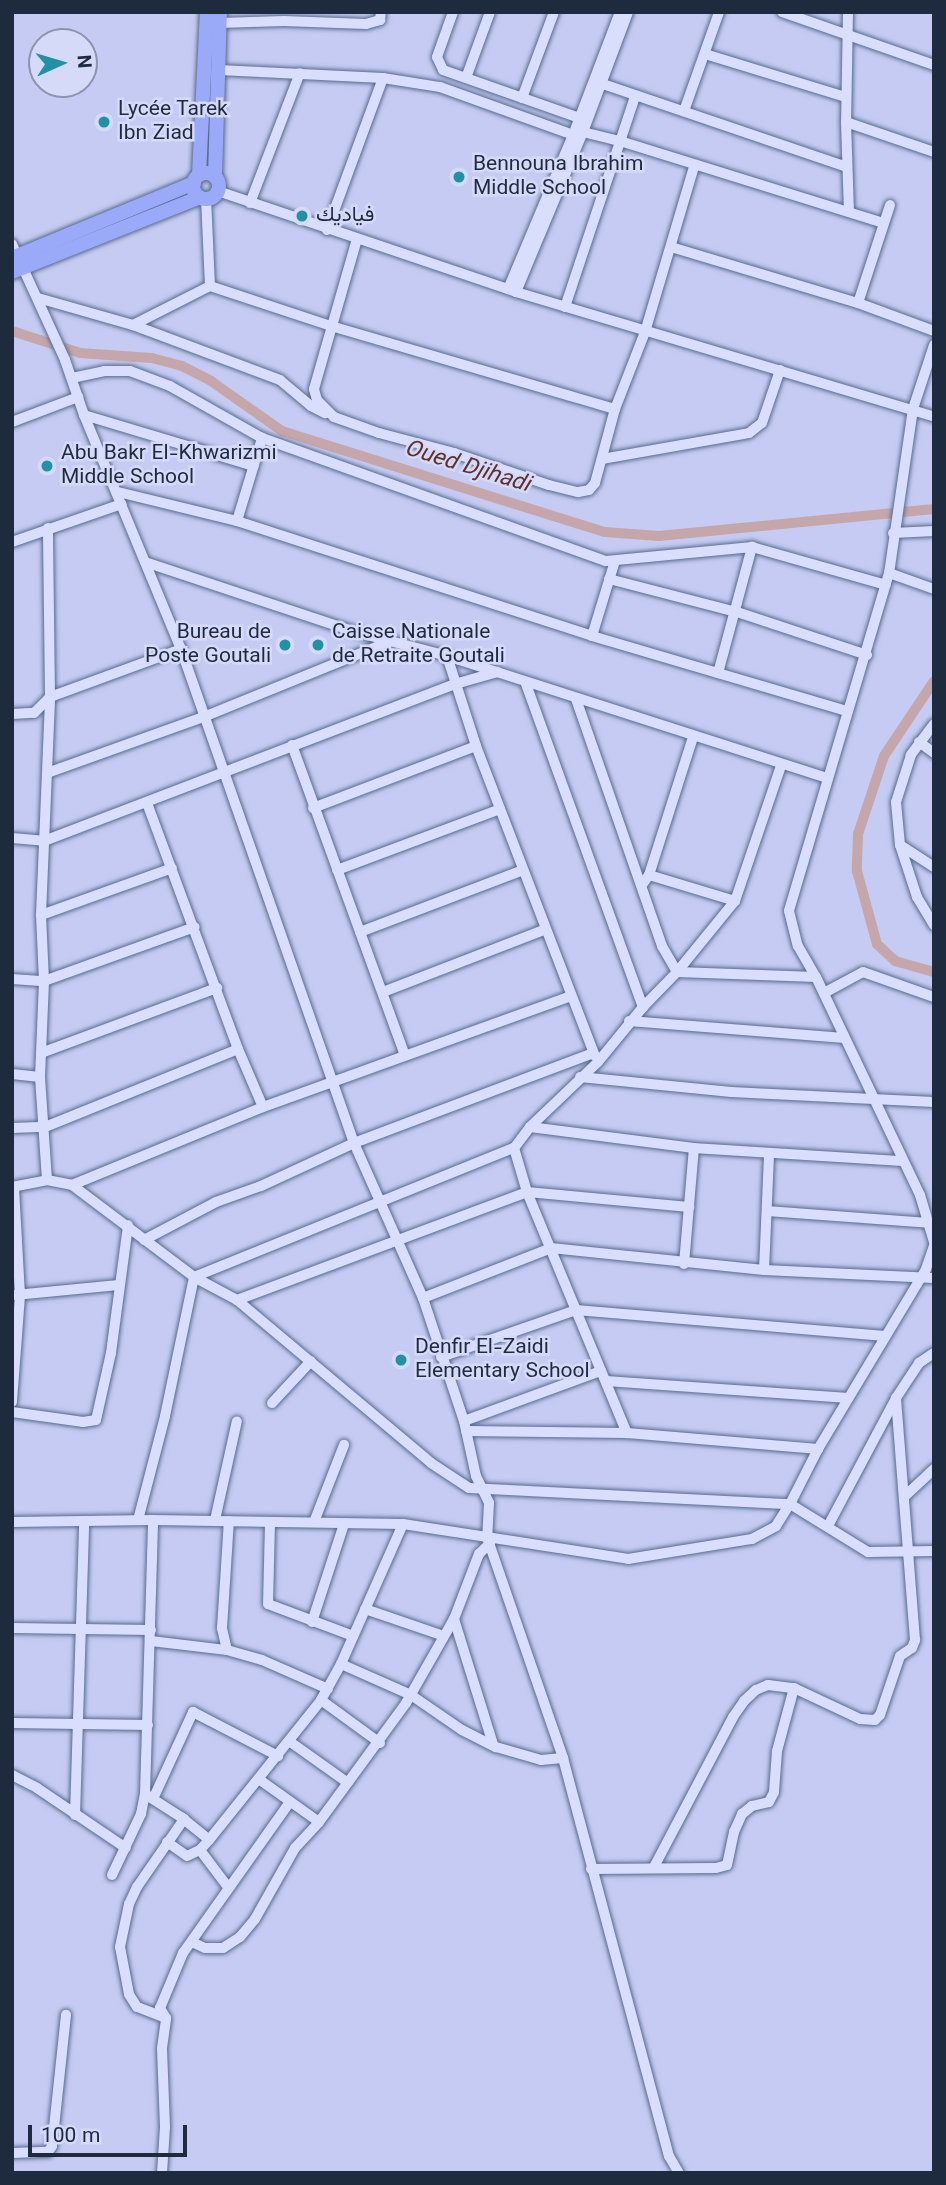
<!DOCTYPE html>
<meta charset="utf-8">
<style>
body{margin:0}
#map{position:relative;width:946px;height:2185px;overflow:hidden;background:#c5cbf2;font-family:Georgia,Vazirmatn,serif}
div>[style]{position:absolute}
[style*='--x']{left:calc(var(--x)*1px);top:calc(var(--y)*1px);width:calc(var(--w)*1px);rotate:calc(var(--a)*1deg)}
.canal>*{height:10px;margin:-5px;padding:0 5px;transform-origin:5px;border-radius:5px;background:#c5a7ab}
.roads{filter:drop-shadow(0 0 2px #586a8f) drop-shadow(0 0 2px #586a8f)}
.minor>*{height:10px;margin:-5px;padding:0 5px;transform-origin:5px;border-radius:5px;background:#d9defc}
.major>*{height:14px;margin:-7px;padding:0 7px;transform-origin:7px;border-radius:7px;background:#9aa9f8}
.major>.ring{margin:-7px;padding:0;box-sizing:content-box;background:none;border:14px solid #9aa9f8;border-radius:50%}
.dots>*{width:19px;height:19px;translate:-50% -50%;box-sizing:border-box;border:4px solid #d5daf9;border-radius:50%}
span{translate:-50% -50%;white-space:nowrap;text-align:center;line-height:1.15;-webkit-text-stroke:5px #d5daf9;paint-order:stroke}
.poi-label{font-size:21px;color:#1e2a3e}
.left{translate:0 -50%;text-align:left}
.right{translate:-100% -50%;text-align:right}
.water-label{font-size:23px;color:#5f302c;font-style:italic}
.frame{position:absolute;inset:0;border:14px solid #1e2a3e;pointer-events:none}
.north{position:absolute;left:28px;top:28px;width:70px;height:70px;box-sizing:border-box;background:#d5daf9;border:2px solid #8c94ae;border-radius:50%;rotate:86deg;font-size:19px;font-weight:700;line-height:28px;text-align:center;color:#1e2a3e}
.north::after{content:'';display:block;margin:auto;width:24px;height:32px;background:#2291a5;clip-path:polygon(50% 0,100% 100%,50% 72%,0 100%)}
.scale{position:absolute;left:28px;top:2125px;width:159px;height:32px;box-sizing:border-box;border:4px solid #1e2a3e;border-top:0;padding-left:9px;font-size:21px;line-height:24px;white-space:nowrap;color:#1e2a3e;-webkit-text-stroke:5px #d5daf9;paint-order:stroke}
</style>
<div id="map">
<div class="canal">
<div style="--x:12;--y:331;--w:71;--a:17.9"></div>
<div style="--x:80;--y:353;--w:72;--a:4"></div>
<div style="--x:152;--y:358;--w:31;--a:15"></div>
<div style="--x:182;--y:366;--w:33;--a:27"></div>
<div style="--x:211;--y:381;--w:87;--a:35.2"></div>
<div style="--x:282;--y:431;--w:338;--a:17.4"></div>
<div style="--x:605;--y:532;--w:54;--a:4.2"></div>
<div style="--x:659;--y:536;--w:276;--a:-5.6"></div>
<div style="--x:934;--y:681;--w:90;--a:123.7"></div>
<div style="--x:884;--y:756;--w:82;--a:108.4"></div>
<div style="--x:858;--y:834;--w:37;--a:92"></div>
<div style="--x:857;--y:871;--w:76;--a:74.7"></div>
<div style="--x:877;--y:944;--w:25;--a:43"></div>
<div style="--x:895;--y:961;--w:41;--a:15.8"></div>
</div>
<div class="roads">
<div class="minor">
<div style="--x:453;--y:12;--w:48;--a:109.6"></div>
<div style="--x:437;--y:57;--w:14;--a:65"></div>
<div style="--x:443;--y:70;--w:144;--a:19.4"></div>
<div style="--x:782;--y:12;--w:161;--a:19.2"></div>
<div style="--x:848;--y:12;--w:110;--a:91"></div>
<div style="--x:846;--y:122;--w:89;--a:88.1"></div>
<div style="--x:219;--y:23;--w:65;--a:-1.8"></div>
<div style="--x:284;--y:21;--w:82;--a:2.1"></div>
<div style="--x:366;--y:24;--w:15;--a:-16"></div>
<div style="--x:380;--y:20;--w:8;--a:-83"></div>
<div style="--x:705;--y:54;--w:147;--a:17"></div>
<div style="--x:219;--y:70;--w:164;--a:2.8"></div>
<div style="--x:383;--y:78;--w:162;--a:110.2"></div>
<div style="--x:383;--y:78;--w:58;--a:9"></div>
<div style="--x:440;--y:87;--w:141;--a:19.8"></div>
<div style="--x:573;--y:135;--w:10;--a:-17"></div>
<div style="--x:583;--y:132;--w:38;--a:14"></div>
<div style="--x:620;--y:141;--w:276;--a:17.3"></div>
<div style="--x:466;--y:78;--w:70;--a:-70"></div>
<div style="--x:597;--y:82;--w:264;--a:18.8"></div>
<div style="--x:522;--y:98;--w:92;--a:-69.6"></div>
<div style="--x:684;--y:111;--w:105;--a:-70.5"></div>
<div style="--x:846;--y:122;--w:93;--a:18.8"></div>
<div style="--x:218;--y:191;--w:315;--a:18.7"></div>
<div style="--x:516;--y:292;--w:436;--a:16.6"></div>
<div style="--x:250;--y:203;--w:139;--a:-69"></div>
<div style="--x:357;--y:239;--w:156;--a:106"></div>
<div style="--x:314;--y:389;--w:11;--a:75"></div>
<div style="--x:317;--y:400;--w:24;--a:45"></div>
<div style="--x:334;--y:417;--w:48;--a:19.6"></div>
<div style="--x:379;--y:433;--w:78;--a:14.9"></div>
<div style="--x:454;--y:453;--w:100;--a:18.6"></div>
<div style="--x:549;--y:485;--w:30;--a:14"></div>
<div style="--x:578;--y:492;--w:11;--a:-10"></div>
<div style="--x:589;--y:490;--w:9;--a:-49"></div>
<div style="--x:595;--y:483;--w:77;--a:-74.9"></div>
<div style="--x:615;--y:409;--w:83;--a:-68.7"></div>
<div style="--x:645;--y:332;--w:172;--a:-73.5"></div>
<div style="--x:12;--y:244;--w:128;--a:65.4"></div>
<div style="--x:65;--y:360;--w:58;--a:70.9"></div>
<div style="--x:84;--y:415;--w:253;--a:67.5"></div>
<div style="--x:181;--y:649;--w:523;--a:70.7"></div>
<div style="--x:354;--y:1143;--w:170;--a:66"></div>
<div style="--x:423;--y:1298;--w:130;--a:71.6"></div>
<div style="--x:464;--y:1421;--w:56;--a:77.7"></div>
<div style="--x:476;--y:1476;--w:30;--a:64"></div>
<div style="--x:489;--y:1503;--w:34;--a:93"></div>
<div style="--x:487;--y:1537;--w:234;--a:71"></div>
<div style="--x:563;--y:1758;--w:412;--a:75.1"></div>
<div style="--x:669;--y:2156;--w:20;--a:60"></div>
<div style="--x:671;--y:247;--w:195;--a:16.7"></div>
<div style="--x:858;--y:303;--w:81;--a:20.2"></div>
<div style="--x:210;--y:286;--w:127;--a:18.3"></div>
<div style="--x:331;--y:326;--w:296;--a:16.3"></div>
<div style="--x:508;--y:289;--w:167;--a:-67.1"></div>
<div style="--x:573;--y:135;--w:132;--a:-69.1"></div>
<div style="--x:516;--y:292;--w:173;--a:-67.3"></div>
<div style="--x:583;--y:132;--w:128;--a:-69.4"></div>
<div style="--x:38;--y:298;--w:99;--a:15.9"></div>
<div style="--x:133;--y:325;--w:157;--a:20.5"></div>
<div style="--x:280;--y:380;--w:40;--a:40"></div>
<div style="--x:311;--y:406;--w:16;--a:27"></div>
<div style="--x:858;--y:303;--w:103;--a:-71.9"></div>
<div style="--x:565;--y:307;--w:222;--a:-71.6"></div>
<div style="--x:133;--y:325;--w:86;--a:-26.9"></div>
<div style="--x:210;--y:286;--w:87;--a:-92.6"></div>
<div style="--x:934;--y:345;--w:67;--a:108.2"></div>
<div style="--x:913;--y:409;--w:166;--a:98.3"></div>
<div style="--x:889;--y:573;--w:352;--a:106.5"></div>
<div style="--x:789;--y:911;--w:36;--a:76"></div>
<div style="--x:798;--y:946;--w:36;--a:60"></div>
<div style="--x:816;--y:977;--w:242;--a:64.5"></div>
<div style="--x:920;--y:1195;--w:49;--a:73.4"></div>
<div style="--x:72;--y:378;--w:33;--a:-12"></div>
<div style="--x:104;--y:371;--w:26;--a:0"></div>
<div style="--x:130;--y:371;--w:43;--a:20.6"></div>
<div style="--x:170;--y:386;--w:106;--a:29.5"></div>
<div style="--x:262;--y:438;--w:365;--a:19.7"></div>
<div style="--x:606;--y:561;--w:147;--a:-5.5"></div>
<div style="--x:752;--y:547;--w:139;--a:15.8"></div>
<div style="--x:84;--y:415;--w:177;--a:16.7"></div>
<div style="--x:12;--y:422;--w:71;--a:-20.7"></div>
<div style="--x:602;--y:459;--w:149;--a:-10"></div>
<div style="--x:749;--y:433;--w:16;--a:-38"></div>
<div style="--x:762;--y:423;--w:56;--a:-71.2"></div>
<div style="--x:118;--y:492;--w:122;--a:13.7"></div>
<div style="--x:237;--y:521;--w:373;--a:17.9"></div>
<div style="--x:592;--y:636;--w:266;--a:16.4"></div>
<div style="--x:237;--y:521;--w:87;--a:-73.2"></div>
<div style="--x:893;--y:533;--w:41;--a:-2.8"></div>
<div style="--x:12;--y:542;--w:116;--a:-19.1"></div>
<div style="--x:145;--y:562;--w:218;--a:18.4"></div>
<div style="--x:352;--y:631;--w:98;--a:14.7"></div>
<div style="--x:447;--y:656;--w:400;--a:17.8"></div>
<div style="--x:889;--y:573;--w:48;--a:19.6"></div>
<div style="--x:609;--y:579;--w:132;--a:14.5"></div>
<div style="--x:737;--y:612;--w:137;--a:18.3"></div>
<div style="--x:592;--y:636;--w:78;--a:-73"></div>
<div style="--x:447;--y:656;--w:95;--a:72.1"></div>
<div style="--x:476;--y:746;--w:332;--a:69"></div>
<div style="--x:718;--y:673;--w:131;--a:-74.9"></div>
<div style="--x:526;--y:684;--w:344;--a:70.1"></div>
<div style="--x:643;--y:1007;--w:71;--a:129.3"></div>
<div style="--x:598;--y:1062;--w:94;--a:136.3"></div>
<div style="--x:530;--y:1127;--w:26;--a:127"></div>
<div style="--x:514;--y:1148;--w:46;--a:73.5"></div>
<div style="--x:527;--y:1192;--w:261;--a:67.5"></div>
<div style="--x:576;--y:699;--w:262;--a:70.8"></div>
<div style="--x:662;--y:946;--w:30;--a:60"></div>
<div style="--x:677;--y:972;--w:139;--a:2.1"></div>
<div style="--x:12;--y:714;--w:22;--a:-3"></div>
<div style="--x:34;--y:713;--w:23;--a:-45"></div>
<div style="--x:50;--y:697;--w:140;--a:-20.1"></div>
<div style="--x:934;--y:724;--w:39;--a:127"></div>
<div style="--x:911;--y:755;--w:49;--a:107.7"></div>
<div style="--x:896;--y:802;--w:43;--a:84.7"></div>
<div style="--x:900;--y:845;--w:55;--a:71.9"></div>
<div style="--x:917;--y:897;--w:33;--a:59"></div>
<div style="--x:919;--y:742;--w:19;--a:36"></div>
<div style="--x:292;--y:745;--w:330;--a:70"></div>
<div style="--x:47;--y:773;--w:169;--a:-19.7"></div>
<div style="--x:206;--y:716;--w:200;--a:-22.1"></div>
<div style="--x:147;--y:803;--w:262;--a:69.7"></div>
<div style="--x:238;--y:1049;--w:63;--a:66.7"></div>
<div style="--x:313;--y:808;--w:174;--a:-20.8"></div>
<div style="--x:12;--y:838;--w:32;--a:5"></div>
<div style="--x:44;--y:841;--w:440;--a:-20.9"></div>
<div style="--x:455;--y:684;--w:44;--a:-15.9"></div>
<div style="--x:900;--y:845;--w:40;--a:32.9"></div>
<div style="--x:337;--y:870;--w:174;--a:-20.5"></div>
<div style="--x:649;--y:875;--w:90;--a:16.8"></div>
<div style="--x:642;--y:885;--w:12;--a:-55"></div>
<div style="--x:649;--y:875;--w:145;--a:-72.3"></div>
<div style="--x:41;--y:915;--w:139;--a:-19.7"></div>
<div style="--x:360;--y:932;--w:174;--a:-20.8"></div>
<div style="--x:12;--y:979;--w:32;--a:4"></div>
<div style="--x:44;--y:981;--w:160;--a:-19.7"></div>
<div style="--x:383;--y:992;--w:173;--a:-21.1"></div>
<div style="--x:824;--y:993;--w:44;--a:-28.3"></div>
<div style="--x:863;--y:972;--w:75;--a:19.4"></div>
<div style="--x:643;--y:1007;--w:49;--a:-45.8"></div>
<div style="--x:677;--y:972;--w:92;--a:-50.8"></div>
<div style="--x:735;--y:901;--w:143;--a:-71.2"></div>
<div style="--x:629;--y:1021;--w:216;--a:4.5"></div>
<div style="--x:41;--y:1053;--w:188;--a:-20.3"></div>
<div style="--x:12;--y:1074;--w:28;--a:6"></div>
<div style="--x:580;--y:1077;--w:152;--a:5.7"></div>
<div style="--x:731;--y:1092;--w:203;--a:2.8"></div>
<div style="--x:530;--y:1127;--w:165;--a:7.3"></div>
<div style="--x:694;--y:1148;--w:208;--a:3.6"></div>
<div style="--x:12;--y:1128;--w:33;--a:-2"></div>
<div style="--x:45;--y:1127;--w:208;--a:-22"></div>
<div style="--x:47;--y:1180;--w:103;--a:-93.9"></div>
<div style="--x:40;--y:1077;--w:96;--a:-87.6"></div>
<div style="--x:44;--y:981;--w:66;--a:-92.6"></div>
<div style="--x:41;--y:915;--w:218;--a:-87.6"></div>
<div style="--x:50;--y:697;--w:169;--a:-90.7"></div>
<div style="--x:72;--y:1185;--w:206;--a:-22.2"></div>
<div style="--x:263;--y:1107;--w:327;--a:-19.8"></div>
<div style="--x:12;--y:1187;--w:36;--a:-11"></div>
<div style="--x:47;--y:1180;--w:25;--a:11"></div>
<div style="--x:72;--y:1185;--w:153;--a:37"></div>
<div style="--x:194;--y:1277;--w:49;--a:28.1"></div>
<div style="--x:237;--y:1300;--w:253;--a:40"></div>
<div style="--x:431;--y:1463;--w:45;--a:33.3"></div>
<div style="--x:469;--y:1488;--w:321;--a:2.9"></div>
<div style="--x:790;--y:1504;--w:92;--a:31.6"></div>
<div style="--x:868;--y:1552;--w:66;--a:-0.9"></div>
<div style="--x:767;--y:1211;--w:162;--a:4.2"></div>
<div style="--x:144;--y:1240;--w:81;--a:-27.8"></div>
<div style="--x:216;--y:1202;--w:48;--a:-19.6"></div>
<div style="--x:261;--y:1186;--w:102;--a:-24.8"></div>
<div style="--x:354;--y:1143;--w:255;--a:-20.6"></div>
<div style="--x:684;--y:1264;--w:116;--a:-85.1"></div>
<div style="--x:764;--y:1270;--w:116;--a:-87.5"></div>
<div style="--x:15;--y:1295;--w:104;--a:-5.5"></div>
<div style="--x:423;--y:1298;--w:137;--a:-21.3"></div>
<div style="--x:551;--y:1248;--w:214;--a:5.9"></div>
<div style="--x:764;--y:1270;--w:170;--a:2.7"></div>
<div style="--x:237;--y:1300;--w:309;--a:-20.4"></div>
<div style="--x:527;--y:1192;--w:163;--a:5.3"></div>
<div style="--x:441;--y:1357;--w:143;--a:-19.2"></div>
<div style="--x:576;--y:1310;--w:310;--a:4.8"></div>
<div style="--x:606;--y:1381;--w:243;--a:4"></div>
<div style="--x:12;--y:1402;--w:107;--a:-85.7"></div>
<div style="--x:20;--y:1295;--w:108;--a:-93.2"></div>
<div style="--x:272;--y:1403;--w:57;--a:-47.1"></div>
<div style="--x:12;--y:1412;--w:72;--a:8"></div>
<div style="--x:83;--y:1422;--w:13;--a:-9"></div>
<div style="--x:96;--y:1420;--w:69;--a:-77.4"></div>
<div style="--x:111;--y:1353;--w:129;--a:-82.4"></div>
<div style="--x:464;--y:1421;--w:146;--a:-20.1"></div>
<div style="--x:466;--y:1431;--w:161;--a:0.7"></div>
<div style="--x:627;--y:1433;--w:192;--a:4.8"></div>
<div style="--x:905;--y:1496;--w:40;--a:-43"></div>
<div style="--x:138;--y:1520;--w:107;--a:-75.4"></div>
<div style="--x:165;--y:1416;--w:142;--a:-78.2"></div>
<div style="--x:194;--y:1277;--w:345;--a:-22"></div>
<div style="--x:215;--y:1520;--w:101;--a:-77.5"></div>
<div style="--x:12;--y:1522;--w:141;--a:-0.8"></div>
<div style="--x:153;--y:1520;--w:250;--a:0.9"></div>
<div style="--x:403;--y:1524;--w:228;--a:8.8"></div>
<div style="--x:628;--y:1559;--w:126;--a:-9.2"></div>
<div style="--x:752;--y:1539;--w:27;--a:-28"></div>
<div style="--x:776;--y:1526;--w:26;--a:-58"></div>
<div style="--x:790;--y:1504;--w:62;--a:-63"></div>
<div style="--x:818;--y:1449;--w:210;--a:-59"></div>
<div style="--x:926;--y:1269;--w:24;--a:-71"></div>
<div style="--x:314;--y:1522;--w:83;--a:-68.7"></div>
<div style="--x:270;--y:1523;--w:81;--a:91.4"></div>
<div style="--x:268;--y:1604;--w:91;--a:20.6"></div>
<div style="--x:828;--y:1526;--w:145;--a:-62"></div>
<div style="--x:896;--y:1398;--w:42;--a:-56.7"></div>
<div style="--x:919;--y:1363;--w:18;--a:-34"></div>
<div style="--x:365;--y:1609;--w:83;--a:18.9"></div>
<div style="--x:454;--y:1619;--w:131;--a:72.7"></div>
<div style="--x:312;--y:1622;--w:103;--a:-71.9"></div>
<div style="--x:12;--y:1628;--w:139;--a:0.8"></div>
<div style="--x:151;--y:1641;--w:77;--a:6.8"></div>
<div style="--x:227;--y:1650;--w:36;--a:16"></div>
<div style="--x:262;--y:1660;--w:72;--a:23.7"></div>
<div style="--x:227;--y:1650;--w:23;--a:-103"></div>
<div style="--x:222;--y:1628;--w:107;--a:-86.3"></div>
<div style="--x:341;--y:1664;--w:77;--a:23.9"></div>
<div style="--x:411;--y:1695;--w:62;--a:34.5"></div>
<div style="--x:462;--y:1730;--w:38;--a:27"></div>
<div style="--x:496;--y:1747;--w:47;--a:16.1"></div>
<div style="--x:541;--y:1760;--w:22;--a:-5"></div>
<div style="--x:321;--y:1700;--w:73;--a:36.1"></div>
<div style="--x:12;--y:1723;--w:136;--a:0.8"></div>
<div style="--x:289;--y:1741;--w:72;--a:35.4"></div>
<div style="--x:12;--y:1775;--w:28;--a:27"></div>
<div style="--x:37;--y:1788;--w:107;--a:34"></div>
<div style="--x:260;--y:1780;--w:72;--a:35.4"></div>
<div style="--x:145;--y:1794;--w:43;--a:32.6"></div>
<div style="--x:181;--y:1817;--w:36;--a:39"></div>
<div style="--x:209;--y:1840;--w:179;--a:-51.3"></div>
<div style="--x:321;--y:1700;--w:41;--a:-60.9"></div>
<div style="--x:341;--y:1664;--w:153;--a:-66.1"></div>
<div style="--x:153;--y:1799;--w:96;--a:-65.3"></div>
<div style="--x:193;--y:1712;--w:96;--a:27.4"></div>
<div style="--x:75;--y:1815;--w:294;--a:-88.2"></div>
<div style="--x:209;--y:1840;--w:13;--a:132"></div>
<div style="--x:200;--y:1850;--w:46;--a:52.9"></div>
<div style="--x:167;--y:1842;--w:24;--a:35"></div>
<div style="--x:187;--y:1856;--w:14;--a:-25"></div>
<div style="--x:654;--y:1867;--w:170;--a:-62.2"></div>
<div style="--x:733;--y:1717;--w:19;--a:-55"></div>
<div style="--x:744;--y:1701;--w:16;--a:-43"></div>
<div style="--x:756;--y:1690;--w:13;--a:-23"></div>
<div style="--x:768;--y:1685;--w:26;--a:7"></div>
<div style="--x:794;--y:1688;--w:73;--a:25.2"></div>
<div style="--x:860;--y:1719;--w:15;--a:4"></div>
<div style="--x:875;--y:1720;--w:7;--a:-45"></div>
<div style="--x:880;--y:1715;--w:62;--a:-71.3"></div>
<div style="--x:900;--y:1656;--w:14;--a:-34"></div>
<div style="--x:912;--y:1648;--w:9;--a:-69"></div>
<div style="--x:915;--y:1640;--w:243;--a:-94.5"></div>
<div style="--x:591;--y:1869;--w:125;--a:-0.5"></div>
<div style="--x:716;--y:1868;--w:11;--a:-15"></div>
<div style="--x:727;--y:1865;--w:34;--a:-78"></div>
<div style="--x:734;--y:1832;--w:20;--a:-66"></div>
<div style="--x:742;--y:1814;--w:13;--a:-39"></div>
<div style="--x:752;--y:1806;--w:17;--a:-13"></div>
<div style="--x:769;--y:1802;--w:11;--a:-63"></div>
<div style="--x:774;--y:1792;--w:41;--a:-85.8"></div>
<div style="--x:777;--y:1751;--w:65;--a:-74.9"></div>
<div style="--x:112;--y:1875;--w:68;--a:-64.6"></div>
<div style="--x:141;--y:1814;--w:20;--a:-79"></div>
<div style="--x:145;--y:1794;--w:274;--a:-88.3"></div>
<div style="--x:192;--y:1942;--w:14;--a:25"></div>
<div style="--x:205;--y:1948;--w:18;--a:0"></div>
<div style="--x:223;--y:1948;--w:20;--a:-33"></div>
<div style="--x:240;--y:1937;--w:23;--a:-50"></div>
<div style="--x:255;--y:1919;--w:81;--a:-60.6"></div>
<div style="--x:295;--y:1848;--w:35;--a:-47"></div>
<div style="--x:319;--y:1822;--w:147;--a:-53.8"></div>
<div style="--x:406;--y:1703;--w:97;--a:-60.3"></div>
<div style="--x:454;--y:1619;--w:70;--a:-69"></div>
<div style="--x:479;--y:1554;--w:16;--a:-45"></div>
<div style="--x:166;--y:2018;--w:31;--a:-159"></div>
<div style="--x:137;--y:2007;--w:15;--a:-122"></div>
<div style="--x:129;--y:1994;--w:48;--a:-100.8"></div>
<div style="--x:120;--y:1947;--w:44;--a:-78.2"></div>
<div style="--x:129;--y:1904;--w:19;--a:-65"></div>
<div style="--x:137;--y:1887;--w:83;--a:-55.3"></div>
<div style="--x:12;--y:2153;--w:36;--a:-2"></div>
<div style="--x:48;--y:2152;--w:7;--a:-56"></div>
<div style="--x:52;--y:2146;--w:132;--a:-83.9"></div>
<div style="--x:162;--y:2173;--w:46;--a:-86.3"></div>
<div style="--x:165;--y:2127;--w:79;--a:-92.2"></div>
<div style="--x:162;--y:2048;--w:30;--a:-82"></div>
<div style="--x:166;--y:2018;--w:12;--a:-121"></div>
<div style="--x:160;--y:2008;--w:60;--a:-67.3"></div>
<div style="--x:183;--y:1953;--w:185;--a:-54.7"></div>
</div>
<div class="major">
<div class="ring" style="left:193px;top:173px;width:12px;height:12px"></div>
<div style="--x:199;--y:175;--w:163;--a:-87.2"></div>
<div style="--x:215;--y:177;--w:165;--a:-88.3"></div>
<div style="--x:12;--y:258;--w:197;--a:-22.4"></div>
<div style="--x:12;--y:272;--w:202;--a:-21.7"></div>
</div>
</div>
<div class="dots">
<div style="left:104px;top:122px;background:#2291a5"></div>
<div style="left:459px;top:177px;background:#2291a5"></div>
<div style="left:302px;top:216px;background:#2291a5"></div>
<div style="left:47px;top:466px;background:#2291a5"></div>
<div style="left:285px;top:645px;background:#2291a5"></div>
<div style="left:318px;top:645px;background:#2291a5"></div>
<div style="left:401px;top:1360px;background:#2291a5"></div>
</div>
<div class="poi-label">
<span class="left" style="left:118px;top:122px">Lycée Tarek<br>Ibn Ziad</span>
<span class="left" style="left:473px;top:177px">Bennouna Ibrahim<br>Middle School</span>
<span class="left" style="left:316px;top:216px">فياديك</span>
<span class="left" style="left:61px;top:466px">Abu Bakr El-Khwarizmi<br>Middle School</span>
<span class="right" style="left:271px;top:645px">Bureau de<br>Poste Goutali</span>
<span class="left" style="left:332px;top:645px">Caisse Nationale<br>de Retraite Goutali</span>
<span class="left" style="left:415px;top:1360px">Denfir El-Zaidi<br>Elementary School</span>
</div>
<div class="water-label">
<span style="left:467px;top:467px;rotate:17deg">Oued Djihadi</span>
</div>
<div class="frame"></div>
<div class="north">N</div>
<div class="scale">100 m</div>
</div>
